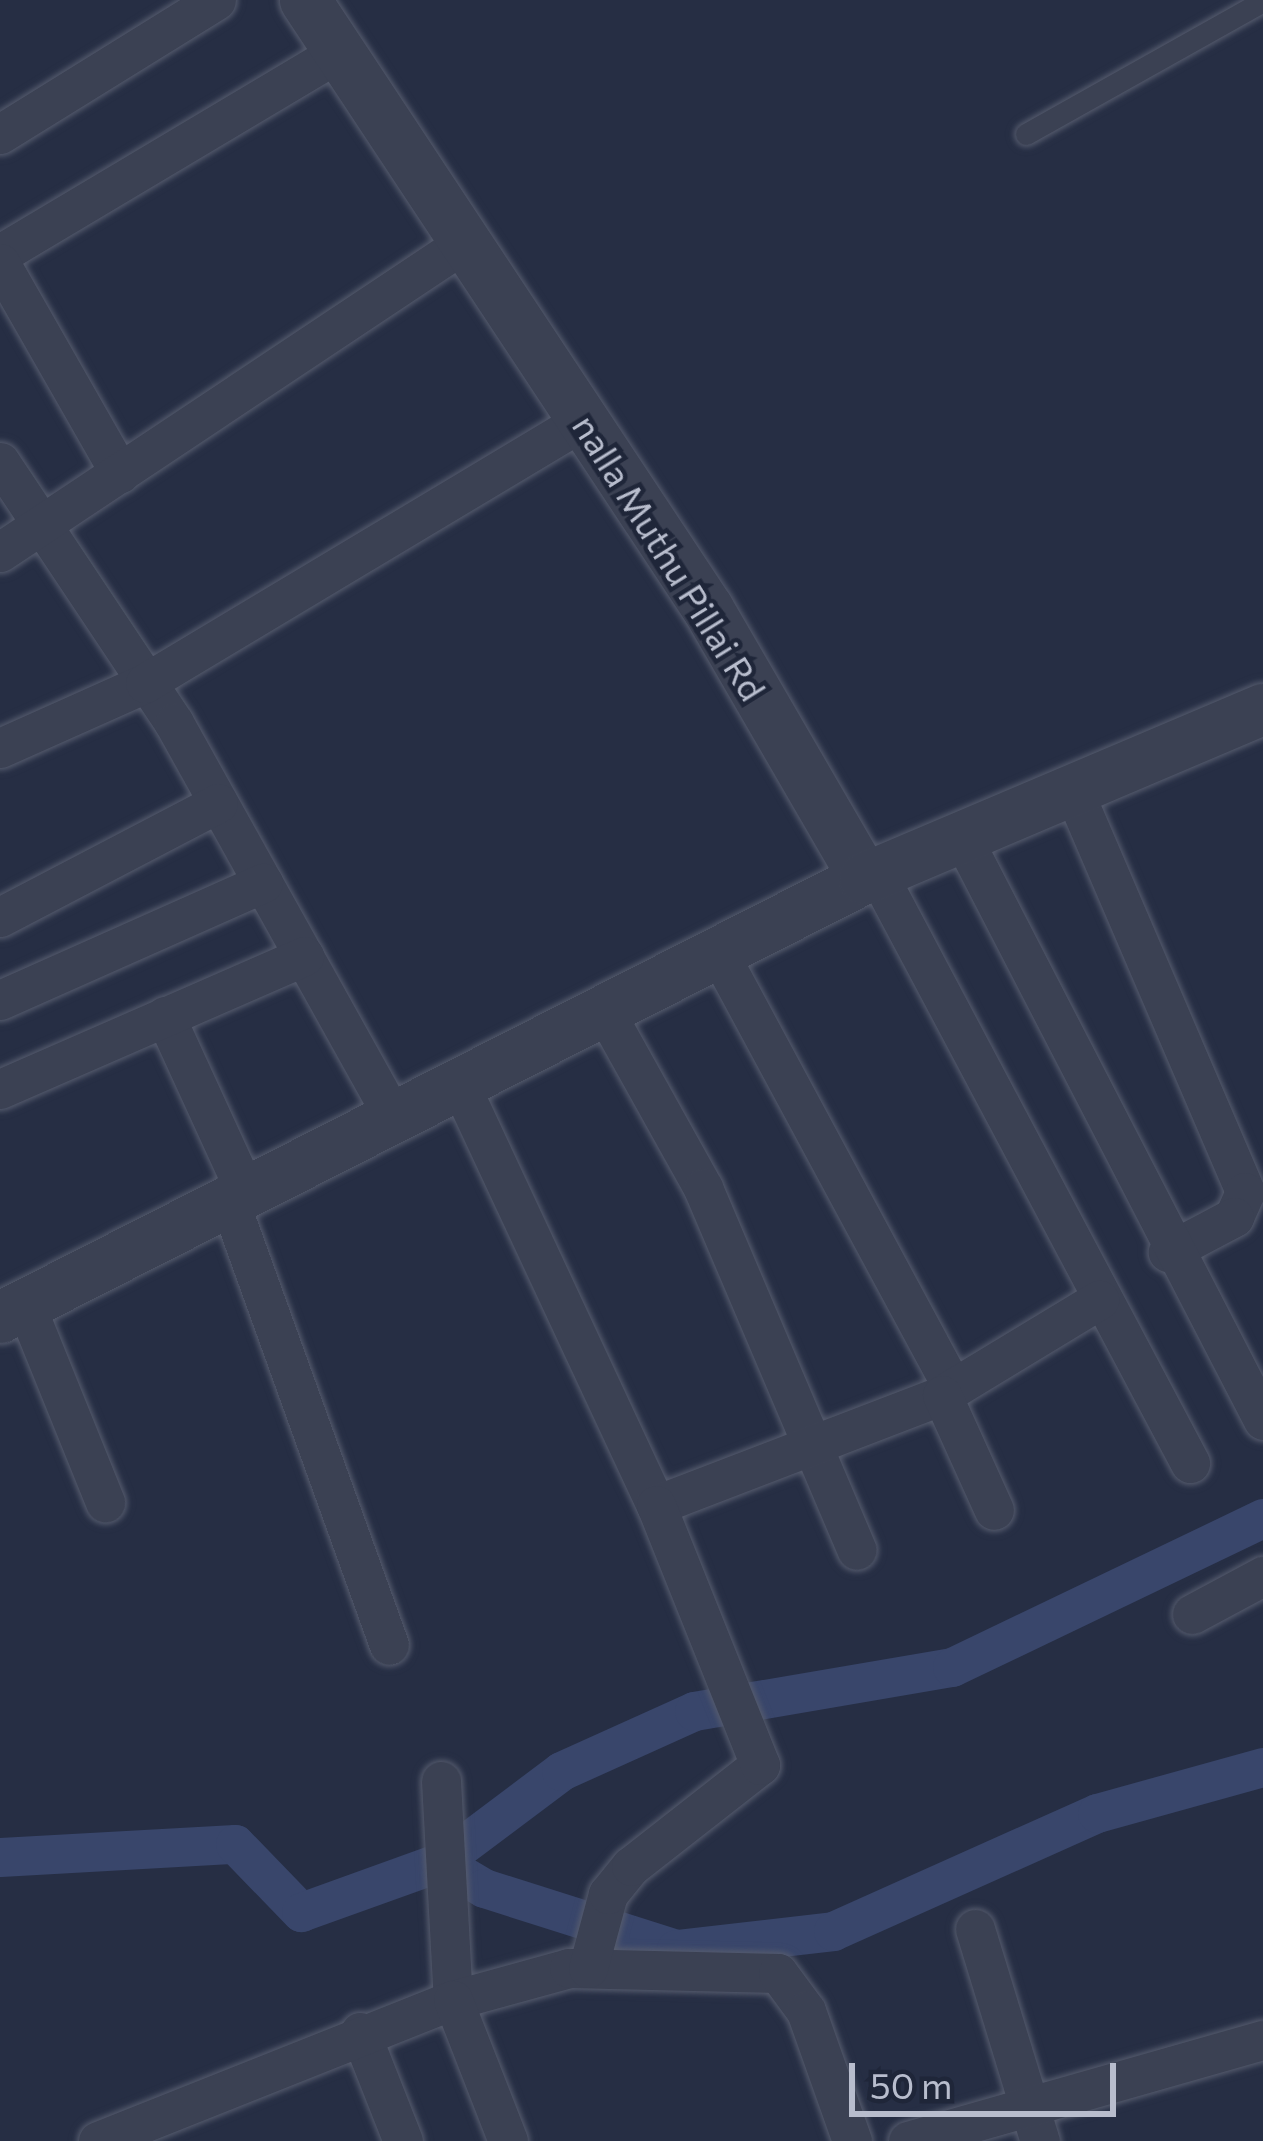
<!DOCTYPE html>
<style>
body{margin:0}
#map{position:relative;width:1263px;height:2141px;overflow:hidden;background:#262e44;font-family:Commissioner,sans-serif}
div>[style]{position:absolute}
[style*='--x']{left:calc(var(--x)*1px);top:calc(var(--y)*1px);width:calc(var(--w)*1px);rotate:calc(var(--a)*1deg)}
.canal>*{height:39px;margin:-19.5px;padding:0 19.5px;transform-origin:19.5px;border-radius:19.5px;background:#39466b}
.roads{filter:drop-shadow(0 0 3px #565c6e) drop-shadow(0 0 3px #565c6e)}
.service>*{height:21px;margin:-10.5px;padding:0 10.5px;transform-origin:10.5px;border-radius:10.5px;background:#3b4153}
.minor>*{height:39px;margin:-19.5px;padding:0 19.5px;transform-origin:19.5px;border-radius:19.5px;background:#3b4153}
.tertiary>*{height:51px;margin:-25.5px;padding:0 25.5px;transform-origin:25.5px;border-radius:25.5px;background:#3b4153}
span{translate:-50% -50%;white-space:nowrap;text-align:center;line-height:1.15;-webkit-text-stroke:9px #1f2639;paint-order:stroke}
.street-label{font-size:36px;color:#b8bdcd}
.scale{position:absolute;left:849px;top:2063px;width:267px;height:54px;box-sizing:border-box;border:6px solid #b8bdcd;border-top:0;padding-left:15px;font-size:36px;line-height:42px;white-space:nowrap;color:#b8bdcd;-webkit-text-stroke:9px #1f2639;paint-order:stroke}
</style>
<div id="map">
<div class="canal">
<div style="--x:0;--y:1857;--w:235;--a:-3.2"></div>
<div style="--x:235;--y:1844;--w:95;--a:45.9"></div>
<div style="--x:301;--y:1912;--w:148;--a:-19.8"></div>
<div style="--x:440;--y:1862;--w:51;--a:30.6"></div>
<div style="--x:484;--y:1888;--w:201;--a:17.6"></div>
<div style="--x:676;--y:1949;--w:158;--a:-6.5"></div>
<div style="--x:833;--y:1931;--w:289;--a:-24.1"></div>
<div style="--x:1097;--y:1813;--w:172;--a:-15.5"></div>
<div style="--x:440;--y:1862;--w:151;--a:-36.9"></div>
<div style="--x:561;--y:1771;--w:146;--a:-24.3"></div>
<div style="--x:694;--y:1711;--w:262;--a:-9.7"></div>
<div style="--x:952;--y:1667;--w:345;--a:-25.6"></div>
</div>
<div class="roads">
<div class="service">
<div style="--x:1026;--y:134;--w:272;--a:-29.3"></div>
</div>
<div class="minor">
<div style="--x:0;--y:134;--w:254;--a:-31.8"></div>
<div style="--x:0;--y:254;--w:396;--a:-30.8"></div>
<div style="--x:0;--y:263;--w:242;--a:60.3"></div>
<div style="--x:0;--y:462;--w:314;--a:56.3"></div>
<div style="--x:174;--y:723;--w:451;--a:60.9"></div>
<div style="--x:0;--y:552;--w:561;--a:-33.66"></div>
<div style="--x:0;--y:748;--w:159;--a:-24.1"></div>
<div style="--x:145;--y:683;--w:512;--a:-30.93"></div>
<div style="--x:1073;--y:790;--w:437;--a:66.8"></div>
<div style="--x:1245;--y:1192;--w:27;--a:114"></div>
<div style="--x:1234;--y:1217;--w:75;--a:152.1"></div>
<div style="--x:962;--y:837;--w:656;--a:62.69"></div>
<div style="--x:877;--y:873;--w:668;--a:62.05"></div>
<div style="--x:0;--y:917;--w:246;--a:-27.6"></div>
<div style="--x:718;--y:952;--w:495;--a:61.7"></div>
<div style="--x:0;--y:1000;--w:288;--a:-24"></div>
<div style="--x:604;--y:1010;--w:204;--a:60.9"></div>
<div style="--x:703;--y:1188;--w:393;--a:67"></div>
<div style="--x:165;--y:1016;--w:187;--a:65.4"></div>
<div style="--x:459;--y:1083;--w:466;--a:65"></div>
<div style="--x:656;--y:1505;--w:306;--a:-21"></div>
<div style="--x:942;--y:1395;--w:184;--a:-31.2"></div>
<div style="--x:0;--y:1089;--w:332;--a:-23.6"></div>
<div style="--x:227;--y:1195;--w:478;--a:70.2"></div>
<div style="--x:25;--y:1304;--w:214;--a:68"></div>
<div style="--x:942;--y:1395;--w:126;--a:65.7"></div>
<div style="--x:1192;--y:1614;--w:81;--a:-28.2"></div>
<div style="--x:441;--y:1781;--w:219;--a:86.9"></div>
<div style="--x:453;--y:2000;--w:120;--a:-15.4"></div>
<div style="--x:569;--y:1968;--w:209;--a:1.4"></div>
<div style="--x:778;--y:1973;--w:47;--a:53.6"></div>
<div style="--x:806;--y:2011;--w:138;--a:70.5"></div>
<div style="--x:975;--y:1929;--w:222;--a:73"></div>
<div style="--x:588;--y:1968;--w:77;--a:-74.9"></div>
<div style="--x:608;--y:1894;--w:36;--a:-51"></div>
<div style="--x:631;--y:1866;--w:164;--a:-38.1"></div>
<div style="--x:760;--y:1765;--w:280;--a:-111.8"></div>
<div style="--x:360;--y:2032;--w:117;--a:68.5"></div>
<div style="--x:98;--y:2141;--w:382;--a:-21.7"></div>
<div style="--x:453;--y:2000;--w:151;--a:68.7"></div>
<div style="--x:908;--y:2141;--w:369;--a:-15.9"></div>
</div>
<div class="tertiary">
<div style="--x:305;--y:0;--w:730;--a:56.51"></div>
<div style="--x:708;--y:609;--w:311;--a:59.9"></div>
<div style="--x:0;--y:1317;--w:969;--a:-26.94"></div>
<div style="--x:864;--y:878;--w:433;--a:-23"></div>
</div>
</div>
<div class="street-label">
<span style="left:670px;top:557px;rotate:58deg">nalla Muthu Pillai Rd</span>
</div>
<div class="scale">50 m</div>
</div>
